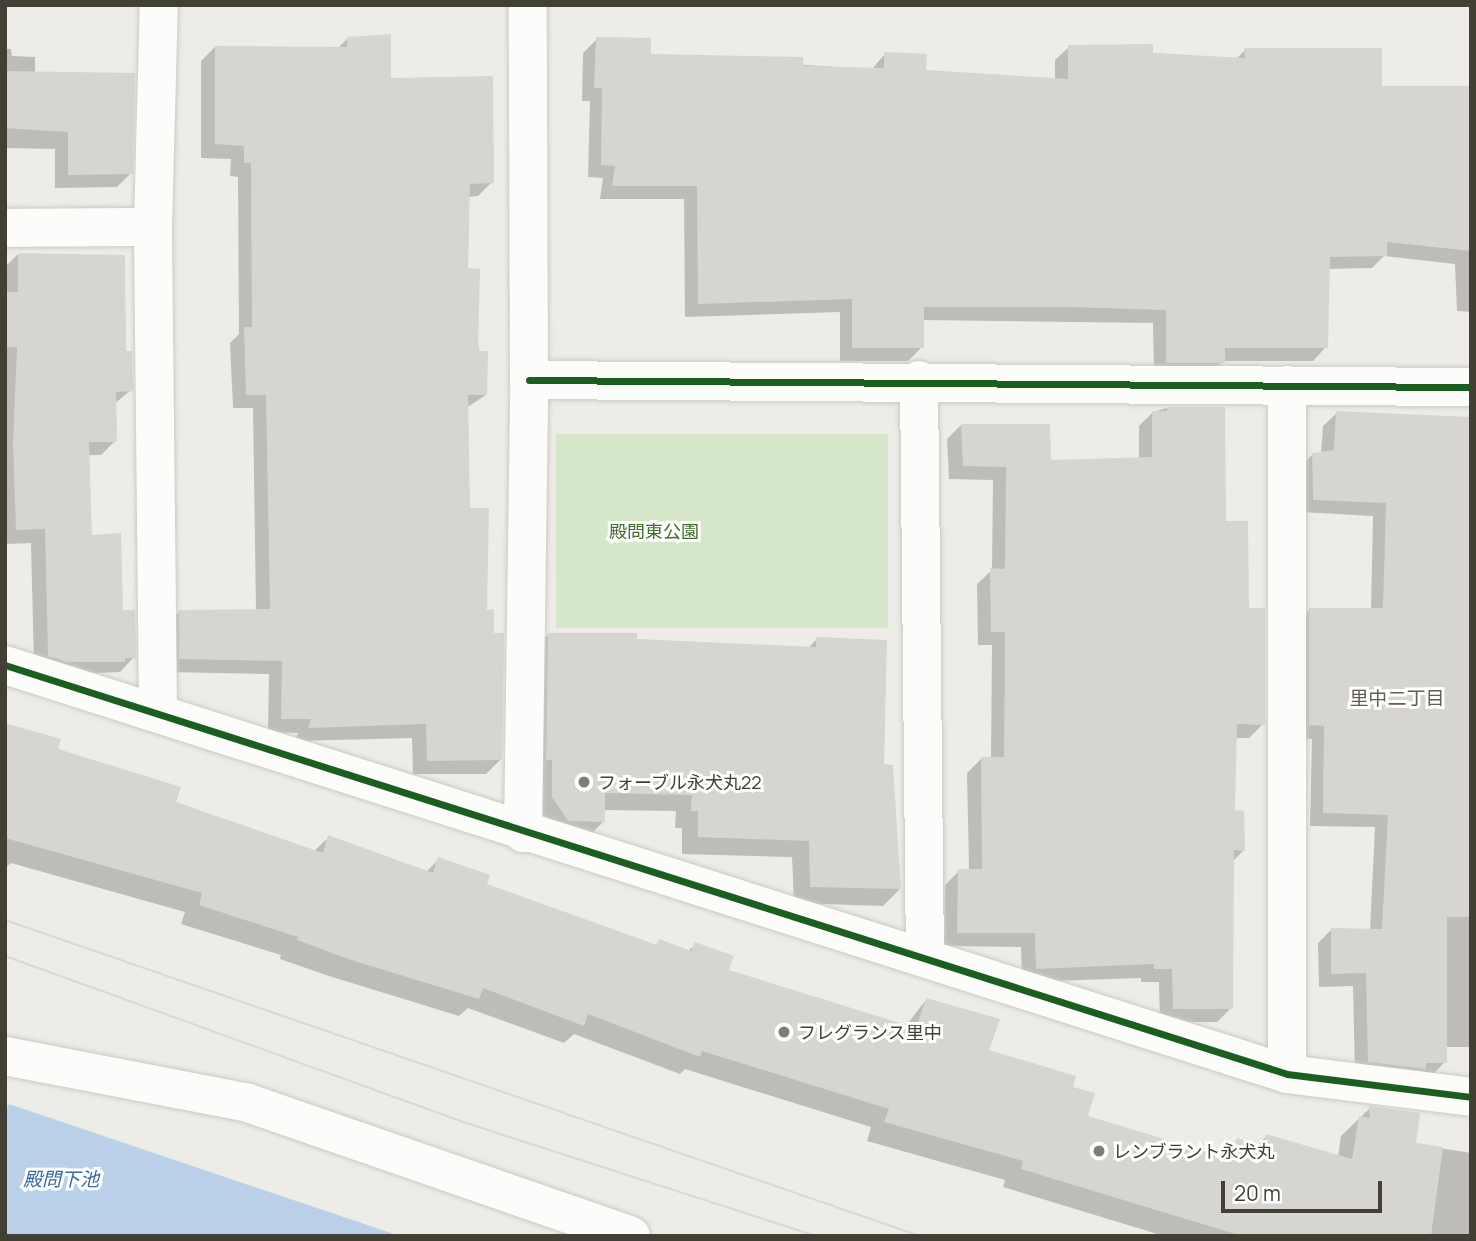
<!DOCTYPE html>
<meta charset="utf-8">
<style>
body{margin:0}
#map{position:relative;width:1476px;height:1241px;overflow:hidden;background:#edece7;font-family:Manrope,"Noto Sans JP",sans-serif}
div>[style]{position:absolute}
[style*='--x']{left:calc(var(--x)*1px);top:calc(var(--y)*1px);width:calc(var(--w)*1px);rotate:calc(var(--a)*1deg)}
.green>*{inset:0;background:#d6e6c8;transform-origin:0 0}
.water>*{inset:0;background:#bad0e8}
.shadow>*{inset:0;background:#0003}
.building>*{inset:0;background:#d7d5cf}
.roads{filter:drop-shadow(0 0 2px #cbcac5) drop-shadow(0 0 2px #cbcac5)}
.minor>*{height:38px;margin:-19px;padding:0 19px;transform-origin:19px;border-radius:19px;background:#fcfcfb}
.tertiary>*{height:38px;margin:-19px;padding:0 19px;transform-origin:19px;border-radius:19px;background:#fcfcfb}
.tram>*{height:2px;margin:-1px;padding:0 1px;transform-origin:1px;border-radius:1px;background:#d8d8d7}
.cycleway>*{height:7px;margin:-3.5px;padding:0 3.5px;transform-origin:3.5px;border-radius:3.5px;background:#1b5e20}
.dots>*{width:19px;height:19px;translate:-50% -50%;box-sizing:border-box;border:4px solid #fff;border-radius:50%}
span{translate:-50% -50%;white-space:nowrap;text-align:center;line-height:1.15;-webkit-text-stroke:6px #fff;paint-order:stroke}
.park-label{font-size:18px;color:#3d6e2d}
.poi-label{font-size:18px;color:#423f34}
.left{translate:0 -50%;text-align:left}
.neighbourhood-label{font-size:19px;color:#645e4d}
.water-label{font-size:19px;color:#3768a4;font-style:italic}
.frame{position:absolute;inset:0;border:7px solid #423f34;pointer-events:none}
.scale{position:absolute;left:1221px;top:1181px;width:161px;height:32px;box-sizing:border-box;border:4px solid #423f34;border-top:0;padding-left:9px;font-size:21px;line-height:24px;white-space:nowrap;color:#423f34;-webkit-text-stroke:5px #fff;paint-order:stroke}
</style>
<div id="map">
<div class="green">
<div style="left:556px;top:434px;width:332px;height:194px"></div>
</div>
<div class="water">
<div style="clip-path:polygon(9px 1104px,400px 1236px,5px 1236px,5px 1113px)"></div>
</div>
<div class="shadow">
<div style="clip-path:polygon(348px 38px,492px 182px,478px 196px,468px 197px,466px 269px,486px 395px,466px 408px,468px 509px,485px 611px,500px 760px,486px 774px,413px 774px,412px 738px,295px 741px,298px 733px,268px 732px,269px 674px,166px 672px,166px 625px,180px 611px,256px 611px,253px 408px,233px 408px,230px 343px,239px 334px,238px 177px,230px 176px,231px 159px,201px 158px,201px 61px,215px 47px,338px 48px)"></div>
<div style="clip-path:polygon(597px 39px,649px 56px,872px 69px,885px 54px,925px 72px,1055px 80px,1055px 60px,1069px 47px,1236px 59px,1245px 50px,1381px 88px,1471px 87px,1471px 312px,1457px 311px,1455px 264px,1384px 256px,1372px 268px,1328px 269px,1326px 347px,1313px 361px,1223px 361px,1210px 376px,1154px 376px,1153px 323px,922px 320px,922px 347px,908px 361px,840px 361px,840px 312px,685px 317px,684px 199px,600px 199px,603px 178px,588px 177px,590px 101px,582px 101px,583px 53px)"></div>
<div style="clip-path:polygon(5px 49px,11px 49px,12px 56px,35px 57px,35px 73px,131px 173px,117px 187px,55px 188px,55px 149px,5px 148px)"></div>
<div style="clip-path:polygon(18px 254px,124px 353px,131px 390px,114px 404px,115px 441px,101px 455px,88px 455px,91px 536px,122px 611px,134px 657px,120px 672px,52px 675px,34px 669px,31px 543px,5px 544px,5px 267px)"></div>
<div style="clip-path:polygon(1167px 408px,1225px 523px,1247px 609px,1263px 724px,1249px 738px,1235px 738px,1234px 812px,1244px 850px,1232px 862px,1231px 1008px,1217px 1022px,1160px 1022px,1159px 982px,1141px 982px,1141px 978px,1022px 982px,1021px 947px,944px 946px,945px 885px,959px 871px,969px 870px,967px 773px,981px 759px,991px 759px,992px 645px,978px 645px,977px 584px,992px 570px,993px 480px,949px 479px,947px 439px,961px 425px,1049px 462px,1139px 460px,1139px 426px,1153px 412px)"></div>
<div style="clip-path:polygon(1337px 413px,1471px 419px,1471px 1047px,1445px 1047px,1445px 1062px,1431px 1076px,1355px 1075px,1353px 986px,1319px 987px,1318px 943px,1331px 930px,1370px 930px,1375px 827px,1310px 826px,1312px 739px,1296px 738px,1296px 623px,1310px 609px,1371px 609px,1373px 516px,1300px 512px,1299px 468px,1313px 454px,1321px 453px,1323px 426px)"></div>
<div style="clip-path:polygon(548px 635px,808px 648px,817px 639px,883px 766px,900px 889px,883px 906px,794px 903px,792px 857px,682px 854px,682px 828px,675px 828px,676px 811px,603px 810px,603px 822px,586px 839px,535px 814px,531px 652px)"></div>
<div style="clip-path:polygon(5px 724px,174px 803px,314px 851px,329px 837px,426px 872px,439px 859px,485px 885px,655px 946px,659px 941px,687px 952px,696px 944px,727px 971px,905px 1027px,926px 1000px,986px 1051px,1071px 1088px,1086px 1117px,1220px 1158px,1237px 1140px,1256px 1146px,1267px 1136px,1338px 1157px,1341px 1136px,1370px 1108px,1414px 1144px,1471px 1153px,1471px 1236px,1164px 1236px,1003px 1187px,1005px 1180px,867px 1141px,871px 1127px,685px 1069px,680px 1074px,574px 1034px,564px 1043px,468px 1008px,459px 1016px,329px 976px,280px 959px,281px 955px,181px 924px,185px 912px,11px 863px,5px 868px)"></div>
</div>
<div class="building">
<div style="clip-path:polygon(391px 34px,391px 78px,493px 76px,494px 183px,470px 184px,468px 268px,480px 269px,478px 351px,488px 351px,487px 395px,468px 395px,470px 508px,489px 508px,487px 610px,494px 609px,494px 633px,504px 633px,502px 760px,427px 761px,426px 724px,308px 728px,311px 719px,281px 719px,282px 661px,179px 659px,179px 610px,270px 609px,266px 395px,246px 395px,244px 327px,252px 327px,251px 163px,244px 163px,244px 146px,215px 144px,215px 46px,347px 47px,347px 37px)"></div>
<div style="clip-path:polygon(596px 37px,651px 38px,651px 54px,803px 57px,803px 66px,884px 68px,884px 52px,927px 54px,926px 70px,1068px 79px,1068px 45px,1153px 44px,1153px 53px,1245px 58px,1244px 48px,1382px 48px,1382px 86px,1471px 86px,1471px 251px,1387px 242px,1387px 256px,1330px 257px,1328px 348px,1225px 348px,1225px 363px,1166px 363px,1166px 310px,1069px 307px,924px 307px,924px 348px,852px 348px,852px 299px,698px 304px,697px 186px,612px 186px,615px 166px,601px 165px,602px 88px,594px 88px)"></div>
<div style="clip-path:polygon(5px 71px,135px 73px,133px 174px,68px 175px,68px 132px,5px 128px)"></div>
<div style="clip-path:polygon(18px 253px,125px 255px,126px 351px,132px 351px,133px 391px,116px 392px,117px 442px,89px 442px,92px 535px,121px 533px,123px 610px,135px 610px,136px 658px,125px 658px,125px 662px,67px 662px,48px 656px,45px 529px,16px 530px,13px 443px,17px 347px,5px 347px,5px 292px,18px 292px)"></div>
<div style="clip-path:polygon(1167px 407px,1225px 407px,1226px 521px,1248px 521px,1249px 608px,1265px 608px,1265px 725px,1237px 724px,1235px 810px,1244px 811px,1245px 851px,1234px 850px,1233px 1009px,1173px 1009px,1172px 969px,1154px 969px,1154px 964px,1036px 969px,1035px 933px,957px 933px,958px 869px,982px 869px,981px 757px,1004px 757px,1005px 632px,991px 632px,990px 568px,1005px 569px,1006px 467px,963px 466px,961px 424px,1050px 424px,1051px 460px,1152px 457px,1152px 411px,1167px 411px)"></div>
<div style="clip-path:polygon(1336px 411px,1471px 417px,1471px 917px,1447px 917px,1447px 1063px,1426px 1063px,1426px 1069px,1368px 1062px,1366px 973px,1331px 974px,1331px 928px,1382px 929px,1388px 815px,1323px 813px,1324px 726px,1309px 725px,1309px 608px,1383px 608px,1386px 503px,1313px 500px,1312px 453px,1334px 450px)"></div>
<div style="clip-path:polygon(548px 633px,637px 633px,637px 639px,816px 647px,816px 637px,887px 640px,884px 764px,893px 765px,901px 889px,810px 887px,809px 841px,698px 837px,698px 811px,691px 811px,692px 795px,605px 793px,605px 822px,568px 821px,552px 797px,552px 760px,546px 760px)"></div>
<div style="clip-path:polygon(5px 723px,61px 739px,58px 749px,181px 787px,176px 802px,323px 853px,328px 835px,433px 873px,438px 857px,490px 875px,487px 884px,657px 945px,659px 939px,691px 951px,695px 942px,734px 956px,729px 970px,916px 1028px,926px 998px,1000px 1019px,989px 1050px,1076px 1076px,1073px 1087px,1095px 1093px,1088px 1116px,1230px 1159px,1237px 1138px,1263px 1146px,1266px 1134px,1352px 1159px,1359px 1116px,1370px 1118px,1369px 1106px,1420px 1113px,1416px 1143px,1443px 1147px,1431px 1236px,1242px 1236px,1021px 1169px,1023px 1161px,884px 1122px,889px 1109px,702px 1051px,700px 1057px,588px 1014px,584px 1026px,483px 988px,479px 999px,348px 959px,297px 940px,298px 937px,199px 905px,202px 893px,5px 838px)"></div>
</div>
<div class="roads">
<div class="minor">
<div style="--x:5;--y:228;--w:148;--a:-0.4"></div>
<div style="--x:529;--y:380;--w:942;--a:0.43"></div>
<div style="--x:919;--y:380;--w:578;--a:89.41"></div>
<div style="--x:5;--y:665;--w:1346;--a:17.69"></div>
<div style="--x:1287;--y:1074;--w:185;--a:7.1"></div>
<div style="--x:158;--y:710;--w:483;--a:-90.6"></div>
<div style="--x:153;--y:227;--w:222;--a:-88.5"></div>
<div style="--x:523;--y:833;--w:453;--a:-89.2"></div>
<div style="--x:529;--y:380;--w:375;--a:-90.2"></div>
<div style="--x:1287;--y:1074;--w:689;--a:-90"></div>
</div>
<div class="tertiary">
<div style="--x:5;--y:1056;--w:248;--a:10.9"></div>
<div style="--x:248;--y:1103;--w:405;--a:19.1"></div>
</div>
</div>
<div class="tram">
<div style="--x:5;--y:920;--w:968;--a:19.05"></div>
<div style="--x:5;--y:956;--w:484;--a:19.9"></div>
<div style="--x:460;--y:1121;--w:375;--a:17.9"></div>
</div>
<div class="cycleway">
<div style="--x:529;--y:380;--w:942;--a:0.43"></div>
<div style="--x:5;--y:665;--w:1346;--a:17.69"></div>
<div style="--x:1287;--y:1074;--w:185;--a:7.1"></div>
</div>
<div class="dots">
<div style="left:584px;top:782px;background:#7e7c73"></div>
<div style="left:784px;top:1032px;background:#7e7c73"></div>
<div style="left:1099px;top:1151px;background:#7e7c73"></div>
</div>
<div class="park-label">
<span style="left:654px;top:531px">殿問東公園</span>
</div>
<div class="poi-label">
<span class="left" style="left:598px;top:782px">フォーブル永犬丸22</span>
<span class="left" style="left:798px;top:1032px">フレグランス里中</span>
<span class="left" style="left:1113px;top:1151px">レンブラント永犬丸</span>
</div>
<div class="neighbourhood-label">
<span style="left:1397px;top:699px">里中二丁目</span>
</div>
<div class="water-label">
<span style="left:61px;top:1180px">殿問下池</span>
</div>
<div class="frame"></div>
<div class="scale">20 m</div>
</div>
